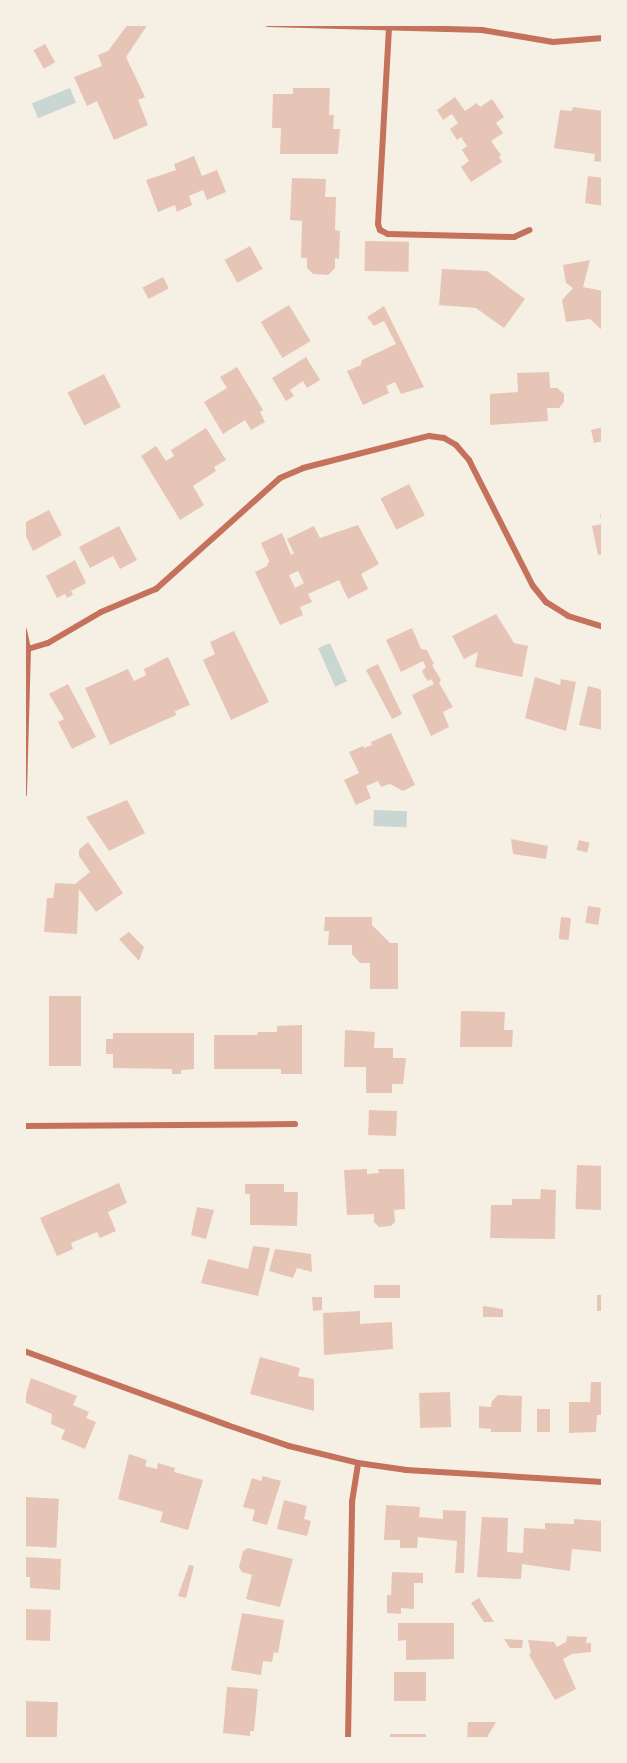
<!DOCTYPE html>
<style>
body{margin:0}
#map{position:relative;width:627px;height:1763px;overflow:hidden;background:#f6efe4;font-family:Mulish,sans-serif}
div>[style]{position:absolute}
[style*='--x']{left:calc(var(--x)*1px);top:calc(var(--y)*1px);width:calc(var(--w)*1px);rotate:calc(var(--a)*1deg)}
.water>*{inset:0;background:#c9d6d2;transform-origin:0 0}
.building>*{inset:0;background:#e6c5b7;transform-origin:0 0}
.minor>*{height:6px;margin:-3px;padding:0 3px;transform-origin:3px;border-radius:3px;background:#c5725c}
span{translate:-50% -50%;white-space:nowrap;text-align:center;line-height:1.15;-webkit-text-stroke:4.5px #f6efe4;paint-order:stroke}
.frame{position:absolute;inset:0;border:26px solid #f6efe4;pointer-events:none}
</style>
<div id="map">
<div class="water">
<div style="left:70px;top:88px;width:16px;height:41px;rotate:68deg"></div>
<div style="left:330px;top:643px;width:42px;height:13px;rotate:66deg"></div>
<div style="left:374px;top:810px;width:33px;height:16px;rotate:2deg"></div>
</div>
<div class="building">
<div style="clip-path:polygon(128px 24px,148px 24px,126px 57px,145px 97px,138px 100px,148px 125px,114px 140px,97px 101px,87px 106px,74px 77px,102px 66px,98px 55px,108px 51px)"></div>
<div style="left:45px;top:44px;width:21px;height:13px;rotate:61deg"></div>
<div style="clip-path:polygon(293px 88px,330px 88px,329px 115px,334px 115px,333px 129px,340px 129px,338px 154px,280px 154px,281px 128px,272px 128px,273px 94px,293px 94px)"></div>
<div style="clip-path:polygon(455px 97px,465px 111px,477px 103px,480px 107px,492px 99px,504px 117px,496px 123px,503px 133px,491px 141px,501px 155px,499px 157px,502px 162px,471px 182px,461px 167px,469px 161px,462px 150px,467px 146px,461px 137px,457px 140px,450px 129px,458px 123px,452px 114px,443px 120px,437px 110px)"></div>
<div style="clip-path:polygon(573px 107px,603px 111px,603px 162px,594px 161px,595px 154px,554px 148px,560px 110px,572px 111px)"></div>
<div style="clip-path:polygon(194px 156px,202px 176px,217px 170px,226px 192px,207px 200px,203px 190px,189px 196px,192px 205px,177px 212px,175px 205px,158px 212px,146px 180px,176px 170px,174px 164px)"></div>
<div style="clip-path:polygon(588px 176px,603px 178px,603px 206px,585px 203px)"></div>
<div style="clip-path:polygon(292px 178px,326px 179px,325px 197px,336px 197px,335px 230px,340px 231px,339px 259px,335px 258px,335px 268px,328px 275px,313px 274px,307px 268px,307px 258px,301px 258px,302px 221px,290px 220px)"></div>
<div style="left:365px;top:241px;width:44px;height:30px;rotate:1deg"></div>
<div style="left:250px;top:246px;width:26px;height:29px;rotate:61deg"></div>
<div style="clip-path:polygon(590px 260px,583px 287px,603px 291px,603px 331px,590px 319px,566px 322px,562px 300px,573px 288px,566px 283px,563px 265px)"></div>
<div style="clip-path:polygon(442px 269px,487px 271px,525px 299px,504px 328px,476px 308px,439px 305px)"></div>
<div style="left:163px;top:277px;width:13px;height:23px;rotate:63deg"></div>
<div style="left:289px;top:305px;width:42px;height:33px;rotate:59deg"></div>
<div style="clip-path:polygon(384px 306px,424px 387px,401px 394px,395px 382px,386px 386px,389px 393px,363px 405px,347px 371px,361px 365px,362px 360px,396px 344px,384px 321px,374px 326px,367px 317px)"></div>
<div style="clip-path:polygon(306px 357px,320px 380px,307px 388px,303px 381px,290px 390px,294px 396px,286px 401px,272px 378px)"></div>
<div style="clip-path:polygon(237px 367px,263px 410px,260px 412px,265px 422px,251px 430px,245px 420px,223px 434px,204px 402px,227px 388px,220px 377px)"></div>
<div style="clip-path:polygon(549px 372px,550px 388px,557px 388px,564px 394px,564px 402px,559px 408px,547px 408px,548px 421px,490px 425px,490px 394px,518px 392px,517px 373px)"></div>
<div style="left:104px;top:374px;width:37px;height:41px;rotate:63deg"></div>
<div style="clip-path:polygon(603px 427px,603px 441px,594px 443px,591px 430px)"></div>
<div style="clip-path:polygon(206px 428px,226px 460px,214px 467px,216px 471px,193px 486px,204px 505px,180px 520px,141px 456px,156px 446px,166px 461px,174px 456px,171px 450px)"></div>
<div style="left:409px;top:484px;width:35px;height:32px;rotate:63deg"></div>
<div style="clip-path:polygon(49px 510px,62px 535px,33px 551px,24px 532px,24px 523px)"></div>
<div style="clip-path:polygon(603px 514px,603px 554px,598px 555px,592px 526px,602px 524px,600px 515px)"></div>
<div style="clip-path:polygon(evenodd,358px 525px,379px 564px,361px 574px,368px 589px,348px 599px,339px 580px,308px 594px,312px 602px,300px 607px,303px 615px,280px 625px,255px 572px,267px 566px,269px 561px,261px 543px,282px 533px,291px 555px,294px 553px,287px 539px,314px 526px,320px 538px,358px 525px,298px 571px,304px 583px,295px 588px,289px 575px,298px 571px)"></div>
<div style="clip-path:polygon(119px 526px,137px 560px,120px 569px,113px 556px,90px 568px,79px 547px)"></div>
<div style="clip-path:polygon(75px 560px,86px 583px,71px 591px,73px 595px,67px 598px,65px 594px,57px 598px,46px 576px)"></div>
<div style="clip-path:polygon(496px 614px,514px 643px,528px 646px,522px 677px,475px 667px,478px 652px,464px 659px,452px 636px)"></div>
<div style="clip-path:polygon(412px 628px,421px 649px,427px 650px,434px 664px,432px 665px,441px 680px,439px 683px,453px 707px,443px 712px,449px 727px,431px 736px,412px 695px,434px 684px,431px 679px,428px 681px,425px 677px,422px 671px,426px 667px,423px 661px,401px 672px,386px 640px)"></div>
<div style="clip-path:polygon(234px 631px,269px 702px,231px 720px,203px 660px,215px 654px,210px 642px)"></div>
<div style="clip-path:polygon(168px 657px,190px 705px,175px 711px,176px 715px,110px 745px,85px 688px,128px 669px,134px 681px,146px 675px,144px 669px)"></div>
<div style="clip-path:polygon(378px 664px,402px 714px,392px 719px,366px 670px)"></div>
<div style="clip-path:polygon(535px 677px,560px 685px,561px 679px,576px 682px,566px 731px,525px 718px)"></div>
<div style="clip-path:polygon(68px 684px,96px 737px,72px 749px,58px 722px,64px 719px,49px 694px)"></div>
<div style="clip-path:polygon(588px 686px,603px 690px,603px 730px,579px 725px)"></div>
<div style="clip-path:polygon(391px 733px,415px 785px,403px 791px,390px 784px,381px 787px,378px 781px,366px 786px,371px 798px,356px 805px,344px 780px,359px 773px,349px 752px,363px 746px,364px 748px,372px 745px,371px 742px)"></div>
<div style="clip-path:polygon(127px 800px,145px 833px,109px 851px,86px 817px)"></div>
<div style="clip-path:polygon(511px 839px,548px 846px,546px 859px,513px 854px)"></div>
<div style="left:579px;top:840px;width:11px;height:10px;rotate:15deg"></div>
<div style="clip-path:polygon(88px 842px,123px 893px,96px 912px,79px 889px,77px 934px,44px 932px,47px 898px,53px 898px,55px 883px,75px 884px,90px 872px,79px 856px,79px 850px)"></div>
<div style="left:588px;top:906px;width:13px;height:17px;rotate:9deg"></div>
<div style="clip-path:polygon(325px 917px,372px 917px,372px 925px,390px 943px,398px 943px,398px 989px,370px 989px,370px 963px,360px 963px,352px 954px,352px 945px,328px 945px,329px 931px,324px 931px)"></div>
<div style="left:561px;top:917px;width:10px;height:22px;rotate:6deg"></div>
<div style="clip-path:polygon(129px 932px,144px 947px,139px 961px,119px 939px)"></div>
<div style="left:49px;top:996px;width:32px;height:70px"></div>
<div style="clip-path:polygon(461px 1011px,505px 1012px,504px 1030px,513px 1030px,512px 1047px,460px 1047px)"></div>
<div style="clip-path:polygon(302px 1025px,302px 1074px,281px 1074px,281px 1069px,214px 1069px,214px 1035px,257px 1035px,258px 1032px,277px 1032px,277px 1026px)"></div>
<div style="clip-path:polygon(345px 1030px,375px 1032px,374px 1048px,393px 1048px,393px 1058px,406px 1058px,403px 1084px,392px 1084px,392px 1093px,366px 1093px,366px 1067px,344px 1067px)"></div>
<div style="clip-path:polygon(113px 1033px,194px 1033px,194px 1069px,181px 1070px,181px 1074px,172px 1074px,172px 1069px,113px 1068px,113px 1054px,106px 1054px,106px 1039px,113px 1039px)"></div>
<div style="left:369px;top:1110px;width:28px;height:25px;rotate:2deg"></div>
<div style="left:577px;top:1165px;width:26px;height:44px;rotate:2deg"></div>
<div style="clip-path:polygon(367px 1169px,367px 1174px,379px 1173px,378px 1169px,404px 1169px,405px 1209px,394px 1210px,395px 1222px,391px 1226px,379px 1227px,374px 1222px,374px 1214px,347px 1215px,344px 1170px)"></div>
<div style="clip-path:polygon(119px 1183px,127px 1203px,108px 1212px,116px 1231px,100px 1238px,97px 1232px,71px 1243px,73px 1249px,57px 1256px,40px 1218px)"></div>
<div style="clip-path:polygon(245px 1184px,284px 1184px,284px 1192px,298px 1192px,297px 1226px,250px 1225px,250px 1194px,245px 1194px)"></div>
<div style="clip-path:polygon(541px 1189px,556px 1190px,555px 1239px,490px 1238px,491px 1205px,512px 1205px,512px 1199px,540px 1199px)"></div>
<div style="clip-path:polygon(197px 1207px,214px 1210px,206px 1239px,191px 1235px)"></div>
<div style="clip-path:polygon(253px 1246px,270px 1248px,258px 1296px,201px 1283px,208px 1259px,248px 1269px)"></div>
<div style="clip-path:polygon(275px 1249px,311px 1254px,312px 1272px,297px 1268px,293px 1278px,269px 1271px)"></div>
<div style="left:400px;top:1285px;width:13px;height:26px;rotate:90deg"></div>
<div style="left:597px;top:1295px;width:6px;height:16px"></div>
<div style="clip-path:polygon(312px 1297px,322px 1297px,322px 1310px,313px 1311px)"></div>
<div style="clip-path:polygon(483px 1306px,503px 1309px,503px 1317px,483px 1317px)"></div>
<div style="clip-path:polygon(360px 1311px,360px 1324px,392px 1322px,393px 1349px,324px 1355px,323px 1313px)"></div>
<div style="clip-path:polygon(260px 1357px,300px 1368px,298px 1376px,314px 1379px,314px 1411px,250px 1394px)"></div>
<div style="clip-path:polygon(31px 1378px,77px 1396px,73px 1405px,89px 1412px,86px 1418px,96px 1422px,85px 1449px,61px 1439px,65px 1430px,51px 1424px,52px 1414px,24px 1402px)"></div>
<div style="clip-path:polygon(591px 1382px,603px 1382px,603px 1415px,597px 1415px,596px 1432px,569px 1433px,569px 1402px,590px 1402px)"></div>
<div style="left:450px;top:1392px;width:35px;height:31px;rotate:88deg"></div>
<div style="clip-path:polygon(498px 1395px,522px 1396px,521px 1432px,491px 1432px,491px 1429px,479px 1428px,479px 1406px,491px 1407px,492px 1401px)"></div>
<div style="left:537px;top:1409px;width:13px;height:23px"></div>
<div style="clip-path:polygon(129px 1454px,147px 1460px,145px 1466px,157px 1469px,158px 1463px,175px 1468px,174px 1472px,203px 1480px,188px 1530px,160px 1522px,163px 1512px,118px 1499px)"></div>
<div style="clip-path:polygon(263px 1476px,281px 1481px,267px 1525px,252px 1521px,255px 1510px,243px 1507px,252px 1478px,261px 1481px)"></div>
<div style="left:25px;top:1497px;width:34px;height:49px;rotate:3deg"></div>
<div style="clip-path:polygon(284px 1500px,307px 1506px,304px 1519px,311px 1521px,307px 1536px,277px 1529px)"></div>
<div style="clip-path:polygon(386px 1505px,420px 1507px,419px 1517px,443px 1519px,443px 1510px,466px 1511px,464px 1573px,455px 1573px,457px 1541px,418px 1537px,417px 1548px,400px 1548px,400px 1540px,384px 1540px)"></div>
<div style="clip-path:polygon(482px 1517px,508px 1518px,507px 1552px,523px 1553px,524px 1528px,545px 1529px,545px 1523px,574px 1524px,574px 1519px,603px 1521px,603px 1552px,572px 1549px,570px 1571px,522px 1564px,521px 1579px,477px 1577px)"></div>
<div style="clip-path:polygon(248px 1548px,293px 1559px,280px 1607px,246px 1599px,252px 1575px,242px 1572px,239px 1567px,243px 1551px)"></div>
<div style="clip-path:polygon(25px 1557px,61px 1559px,60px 1590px,30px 1588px,30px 1577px,24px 1577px)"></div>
<div style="clip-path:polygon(189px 1565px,194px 1566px,186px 1598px,178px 1596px)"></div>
<div style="clip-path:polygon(392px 1572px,423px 1573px,423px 1583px,414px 1583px,414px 1609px,401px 1608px,401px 1614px,387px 1613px,387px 1595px,391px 1595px)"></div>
<div style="clip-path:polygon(479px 1598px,494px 1622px,484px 1622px,471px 1603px)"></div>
<div style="left:25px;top:1609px;width:26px;height:31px;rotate:2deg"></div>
<div style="clip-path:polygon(242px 1613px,284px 1620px,278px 1653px,274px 1652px,272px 1662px,263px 1661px,261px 1675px,231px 1670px)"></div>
<div style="clip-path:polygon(398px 1623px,454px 1623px,454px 1659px,406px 1660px,406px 1640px,398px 1641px)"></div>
<div style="clip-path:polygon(567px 1636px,587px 1637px,586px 1643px,591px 1643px,591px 1652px,572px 1654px,563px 1659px,576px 1689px,555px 1700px,529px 1655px,531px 1653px,528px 1640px,554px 1642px,557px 1647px,566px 1642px)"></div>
<div style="clip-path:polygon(504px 1639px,523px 1640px,522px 1648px,510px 1648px)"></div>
<div style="left:394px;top:1672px;width:32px;height:29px"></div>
<div style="clip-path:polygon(227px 1687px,258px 1689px,254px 1731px,250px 1731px,250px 1736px,223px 1733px)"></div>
<div style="left:24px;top:1701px;width:34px;height:38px;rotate:2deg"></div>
<div style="clip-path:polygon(468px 1722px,496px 1722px,486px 1739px,467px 1739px)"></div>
<div style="left:390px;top:1734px;width:36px;height:5px"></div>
</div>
<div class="minor">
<div style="--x:268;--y:24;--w:214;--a:1.6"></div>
<div style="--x:482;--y:30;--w:72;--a:9.6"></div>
<div style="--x:553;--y:42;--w:50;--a:-4.6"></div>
<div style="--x:389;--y:28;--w:196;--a:93.2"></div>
<div style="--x:378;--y:224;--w:6;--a:72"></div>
<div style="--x:380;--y:230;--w:9;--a:27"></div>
<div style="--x:388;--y:234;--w:126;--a:1.4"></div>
<div style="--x:514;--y:237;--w:17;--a:-24"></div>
<div style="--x:24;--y:630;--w:19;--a:78"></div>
<div style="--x:28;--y:649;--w:145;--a:91.6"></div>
<div style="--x:28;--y:649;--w:21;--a:-17"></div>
<div style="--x:48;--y:643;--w:61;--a:-30.3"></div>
<div style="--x:101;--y:612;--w:60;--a:-22.7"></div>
<div style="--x:156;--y:589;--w:166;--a:-41.8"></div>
<div style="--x:280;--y:478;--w:25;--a:-23"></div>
<div style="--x:303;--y:468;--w:130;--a:-14.3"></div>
<div style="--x:429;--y:436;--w:15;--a:8"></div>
<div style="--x:444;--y:438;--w:14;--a:30"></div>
<div style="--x:456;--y:445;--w:20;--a:49"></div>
<div style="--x:469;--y:460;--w:141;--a:63.1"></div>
<div style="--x:533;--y:586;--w:21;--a:51"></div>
<div style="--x:546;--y:602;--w:26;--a:32"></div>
<div style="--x:568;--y:616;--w:37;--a:17"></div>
<div style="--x:24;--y:1126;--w:271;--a:-0.4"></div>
<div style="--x:24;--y:1351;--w:216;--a:20"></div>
<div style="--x:227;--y:1425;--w:65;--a:18.7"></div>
<div style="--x:289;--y:1446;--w:71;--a:13.8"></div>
<div style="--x:358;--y:1463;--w:49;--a:8.3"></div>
<div style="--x:406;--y:1470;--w:197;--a:3.5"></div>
<div style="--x:348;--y:1739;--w:237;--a:-89"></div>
<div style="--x:352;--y:1502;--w:39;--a:-81"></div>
</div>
<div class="frame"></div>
</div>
